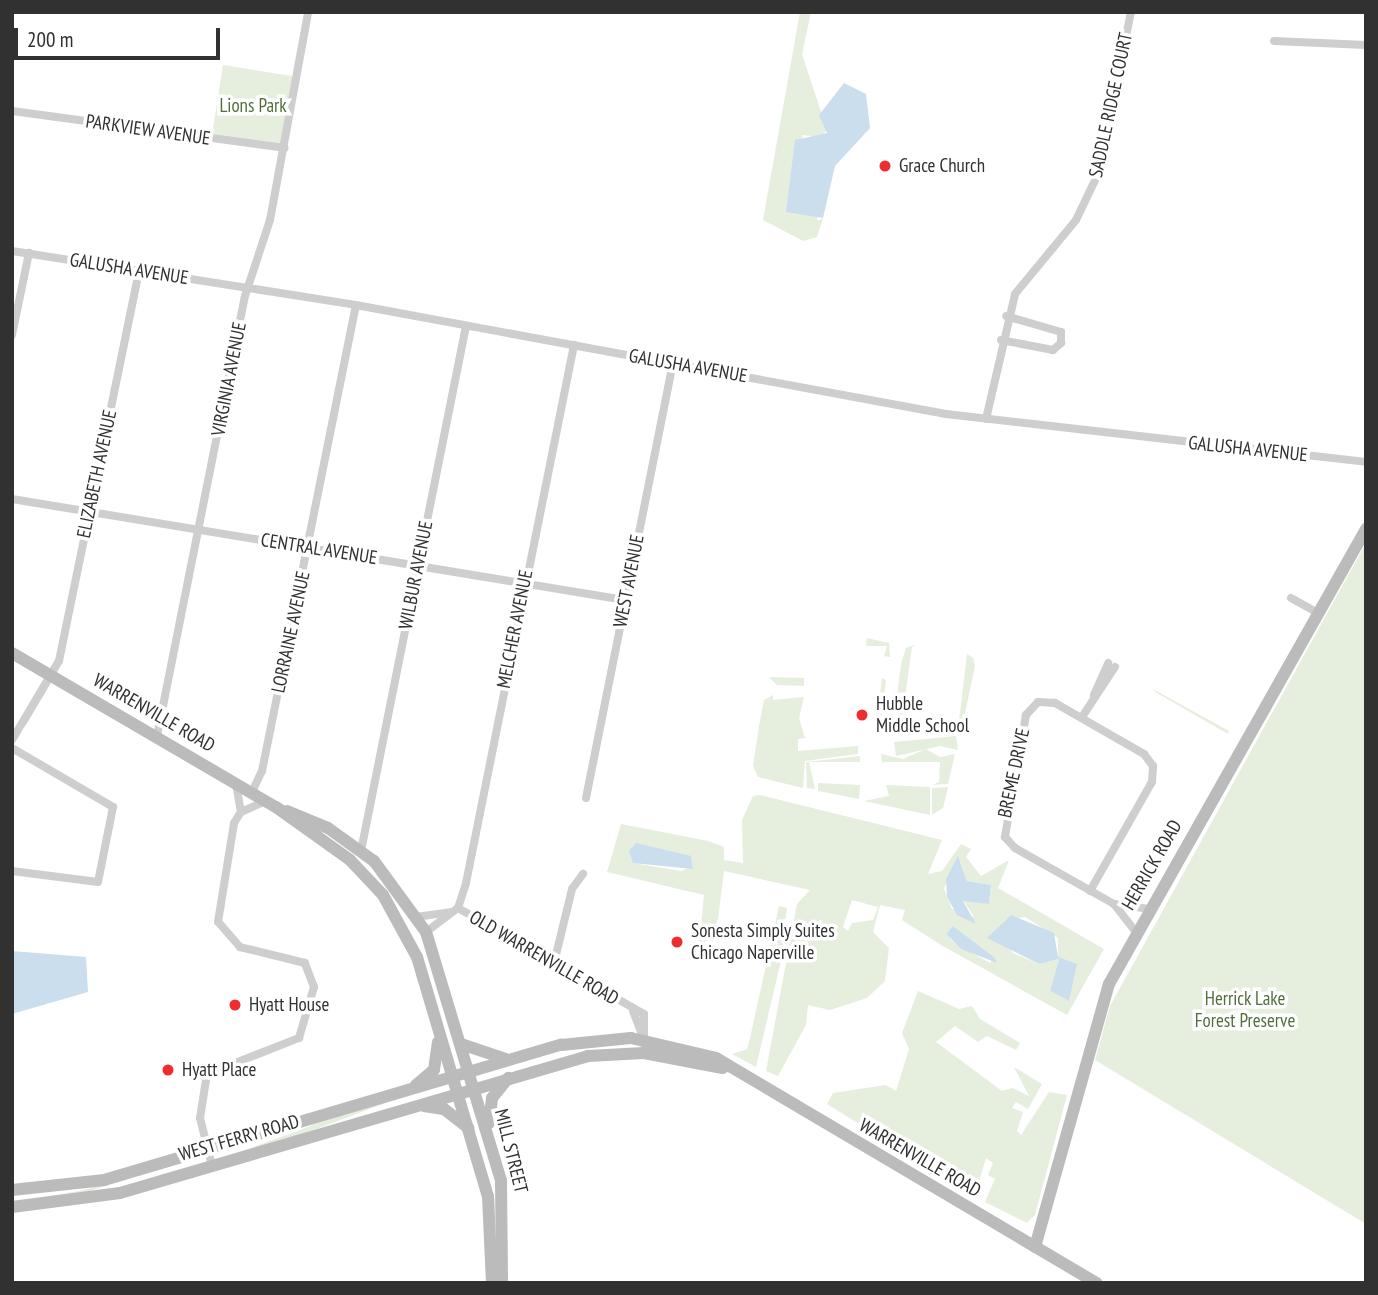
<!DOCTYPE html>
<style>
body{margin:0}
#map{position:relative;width:1378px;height:1295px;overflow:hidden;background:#fff;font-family:"PT Sans Narrow",sans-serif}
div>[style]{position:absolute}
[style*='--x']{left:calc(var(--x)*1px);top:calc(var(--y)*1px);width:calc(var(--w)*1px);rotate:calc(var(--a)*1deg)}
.green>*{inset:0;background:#e6eede;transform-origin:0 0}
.water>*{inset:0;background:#cadeee}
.street>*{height:8px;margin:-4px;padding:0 4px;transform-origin:4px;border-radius:4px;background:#cecece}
.secondary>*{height:12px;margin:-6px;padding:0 6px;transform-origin:6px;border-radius:6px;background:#bbb}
.dots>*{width:19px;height:19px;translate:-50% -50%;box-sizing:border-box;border:4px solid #fff;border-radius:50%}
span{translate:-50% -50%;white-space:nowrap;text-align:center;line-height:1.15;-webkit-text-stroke:7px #fff;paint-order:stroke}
.street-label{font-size:19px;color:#313131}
.park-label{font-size:19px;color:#506f3b}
.poi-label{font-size:19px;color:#313131}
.left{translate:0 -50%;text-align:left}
.frame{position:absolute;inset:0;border:14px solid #313131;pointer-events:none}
.scale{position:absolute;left:14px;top:28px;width:206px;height:32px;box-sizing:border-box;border:4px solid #313131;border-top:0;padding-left:9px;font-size:21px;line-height:24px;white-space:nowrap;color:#313131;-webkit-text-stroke:5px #fff;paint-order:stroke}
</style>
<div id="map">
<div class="green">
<div style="clip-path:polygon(800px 12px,811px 12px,802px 54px,827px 130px,821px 137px,802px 135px,818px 221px,823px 218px,817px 237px,803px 241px,763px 220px)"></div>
<div style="left:223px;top:65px;width:73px;height:71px;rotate:9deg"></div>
<div style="clip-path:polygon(1366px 543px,1366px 1224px,1095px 1060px,1110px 1006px)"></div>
<div style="clip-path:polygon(867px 638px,889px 643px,890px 657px,884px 656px,887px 646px,866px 646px)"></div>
<div style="clip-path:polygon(917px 644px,912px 647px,902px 719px,896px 704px,901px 664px,906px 648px)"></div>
<div style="clip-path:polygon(967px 654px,973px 658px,975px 666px,963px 723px,953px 725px,959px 721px)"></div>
<div style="clip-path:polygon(769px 677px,804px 678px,804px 686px,777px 685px)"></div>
<div style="clip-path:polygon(882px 678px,886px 680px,879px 736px,878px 711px)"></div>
<div style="clip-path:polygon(1151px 688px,1229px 731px,1228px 734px,1157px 693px)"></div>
<div style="clip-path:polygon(773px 695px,773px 700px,804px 697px,799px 718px,805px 738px,798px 739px,798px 751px,858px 746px,858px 754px,805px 761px,803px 788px,758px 777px,753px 766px,759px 726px,764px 700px)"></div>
<div style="clip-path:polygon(956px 736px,958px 750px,940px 746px,896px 756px,894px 742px)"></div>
<div style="clip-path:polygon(926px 749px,940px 757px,955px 754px,948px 784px,932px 785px,939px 782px,940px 762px,882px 762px,881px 754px,903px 759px)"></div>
<div style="clip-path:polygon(860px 756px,860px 762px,809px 762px,815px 789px,807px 788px,806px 762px)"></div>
<div style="clip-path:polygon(818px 783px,860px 785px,859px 799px,818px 791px)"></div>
<div style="clip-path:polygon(886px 785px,930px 787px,930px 815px,864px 801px,889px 796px)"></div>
<div style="clip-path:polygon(948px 787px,943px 808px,932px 815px,932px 788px)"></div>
<div style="clip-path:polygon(evenodd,760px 795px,942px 840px,928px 874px,942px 871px,961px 844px,971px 849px,966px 857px,981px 876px,1009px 860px,998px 888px,1104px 949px,1067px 1015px,941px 945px,902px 920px,905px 910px,880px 905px,873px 932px,889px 948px,885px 981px,867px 998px,830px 1010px,808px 1005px,806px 1025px,778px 1076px,766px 1071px,797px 904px,810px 890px,724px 871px,718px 919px,709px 940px,699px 945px,704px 895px,607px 872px,621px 824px,708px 841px,724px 847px,724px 860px,743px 863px,742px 820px,753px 796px,760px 795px,960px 861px,967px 881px,991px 885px,989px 904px,963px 900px,974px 917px,952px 909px,947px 897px,944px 888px,960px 861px,760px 795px,633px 863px,694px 865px,681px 871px,633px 863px,760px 795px,852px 900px,878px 907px,873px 920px,852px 923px,848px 931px,843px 927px,852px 900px,760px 795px,1025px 917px,1058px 938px,1058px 957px,1072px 977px,1069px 1001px,1050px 991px,1059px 959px,1039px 964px,1013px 953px,997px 931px,1005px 920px,1025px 917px,760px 795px,953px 926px,994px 957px,990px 963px,954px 943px,946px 934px,953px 926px)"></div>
<div style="clip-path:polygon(779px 906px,787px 908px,780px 965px,756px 1067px,732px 1054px,747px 1049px,750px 1038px)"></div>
<div style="clip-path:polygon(918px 991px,959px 1009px,972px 1006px,980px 1019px,1020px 1043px,1016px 1050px,987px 1036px,978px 1042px,955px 1026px,936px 1042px,1002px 1091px,1013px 1088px,1029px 1096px,1014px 1067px,1042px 1084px,1028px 1109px,1016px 1102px,1012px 1108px,1023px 1112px,1017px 1131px,1021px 1135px,1049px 1092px,1067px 1095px,1035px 1215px,1027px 1223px,985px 1202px,995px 1179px,988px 1175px,993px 1163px,986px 1158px,977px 1188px,955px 1183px,827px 1104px,833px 1093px,886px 1085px,896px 1091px,909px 1049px,902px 1033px)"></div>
<div style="clip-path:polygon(396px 1099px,298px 1136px,237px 1153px,351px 1111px)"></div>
<div style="clip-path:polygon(187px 1160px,55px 1202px,12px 1203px,84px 1190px)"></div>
</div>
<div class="water">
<div style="clip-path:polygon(844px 83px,866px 94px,870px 128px,835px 166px,823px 218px,786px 212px,795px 140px,827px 133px,819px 115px)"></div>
<div style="clip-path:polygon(636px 843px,691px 856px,693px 869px,633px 863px,629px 851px)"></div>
<div style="clip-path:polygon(958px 856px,967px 881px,991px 885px,989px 904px,963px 901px,976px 924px,957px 915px,947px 897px,946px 879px)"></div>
<div style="clip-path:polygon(1011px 915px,1054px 933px,1058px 957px,1077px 964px,1069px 1001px,1050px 991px,1059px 959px,1039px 964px,987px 938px)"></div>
<div style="clip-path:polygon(953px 926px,994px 957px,997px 963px,961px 949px,946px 934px)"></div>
<div style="clip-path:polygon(12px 951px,86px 957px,88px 992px,12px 1014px)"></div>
</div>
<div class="street">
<div style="--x:1274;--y:41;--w:92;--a:2.5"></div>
<div style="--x:12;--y:111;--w:275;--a:7.7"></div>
<div style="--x:12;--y:251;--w:348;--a:8.9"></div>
<div style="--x:356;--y:305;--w:600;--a:10.47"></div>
<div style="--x:946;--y:414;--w:423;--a:6.5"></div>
<div style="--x:12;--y:335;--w:84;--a:-78.3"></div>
<div style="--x:1001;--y:340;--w:53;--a:10.9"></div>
<div style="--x:1053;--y:350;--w:11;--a:-41"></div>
<div style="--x:1061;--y:343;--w:11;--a:-90"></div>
<div style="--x:1061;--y:332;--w:57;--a:-163.8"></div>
<div style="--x:986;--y:419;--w:128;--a:-76.9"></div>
<div style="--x:1015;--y:294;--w:96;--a:-50.5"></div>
<div style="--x:1076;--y:220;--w:51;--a:-64.4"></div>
<div style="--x:1098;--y:174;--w:165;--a:-78.5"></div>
<div style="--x:12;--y:499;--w:621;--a:9.36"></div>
<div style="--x:1291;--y:598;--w:31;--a:29"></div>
<div style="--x:1094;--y:695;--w:35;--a:-66"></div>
<div style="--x:1082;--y:717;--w:60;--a:-56.6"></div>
<div style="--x:23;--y:722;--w:51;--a:-59.4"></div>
<div style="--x:157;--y:736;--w:449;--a:-78.7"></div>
<div style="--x:245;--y:296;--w:80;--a:-71.8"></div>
<div style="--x:270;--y:220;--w:211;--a:-79.6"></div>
<div style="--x:12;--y:740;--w:92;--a:-59.3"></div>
<div style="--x:59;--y:661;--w:399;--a:-78.4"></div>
<div style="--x:12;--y:748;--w:117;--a:30.3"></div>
<div style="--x:113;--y:807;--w:76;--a:101.3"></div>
<div style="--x:98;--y:882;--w:87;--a:-172.7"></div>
<div style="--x:236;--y:784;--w:28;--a:80"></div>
<div style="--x:252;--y:792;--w:23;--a:-65"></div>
<div style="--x:262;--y:771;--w:475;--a:-78.6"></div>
<div style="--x:586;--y:798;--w:444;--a:-78.7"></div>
<div style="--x:361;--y:851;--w:535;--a:-78.69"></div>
<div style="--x:1090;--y:891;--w:125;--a:-60.4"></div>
<div style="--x:1152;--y:782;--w:16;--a:-86"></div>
<div style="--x:1153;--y:766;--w:15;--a:-127"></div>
<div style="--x:1144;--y:754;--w:103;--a:-150.2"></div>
<div style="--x:1055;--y:703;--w:17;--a:-177"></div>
<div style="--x:1038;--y:702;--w:18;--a:133"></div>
<div style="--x:1026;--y:715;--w:124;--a:99.8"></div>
<div style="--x:1005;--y:837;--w:15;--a:48"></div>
<div style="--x:1015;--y:848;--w:114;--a:29.5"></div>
<div style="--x:1114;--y:904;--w:36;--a:52"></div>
<div style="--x:1114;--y:904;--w:35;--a:8"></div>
<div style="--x:458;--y:908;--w:214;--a:29.7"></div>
<div style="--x:644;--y:1014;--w:30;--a:90"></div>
<div style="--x:416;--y:917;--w:35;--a:-8"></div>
<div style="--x:426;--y:932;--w:40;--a:-37"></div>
<div style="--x:458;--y:908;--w:26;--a:-72"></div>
<div style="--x:466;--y:883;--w:549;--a:-78.65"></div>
<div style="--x:554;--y:963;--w:76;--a:-76.3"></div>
<div style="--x:572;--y:889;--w:19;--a:-54"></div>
<div style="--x:633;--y:1011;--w:30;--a:69"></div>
<div style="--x:212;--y:1166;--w:49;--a:-104"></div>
<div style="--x:200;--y:1118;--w:45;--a:-81"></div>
<div style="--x:207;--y:1074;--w:99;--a:-21.4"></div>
<div style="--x:299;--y:1038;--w:53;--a:-73.6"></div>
<div style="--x:314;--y:987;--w:26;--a:-111"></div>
<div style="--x:305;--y:963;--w:67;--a:-166.2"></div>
<div style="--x:240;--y:947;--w:33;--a:-131"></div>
<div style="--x:218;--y:922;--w:100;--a:-80.8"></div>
<div style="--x:234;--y:823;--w:13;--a:-58"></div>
<div style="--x:241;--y:812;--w:27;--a:-24"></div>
</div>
<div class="secondary">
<div style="--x:12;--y:653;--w:306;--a:30.3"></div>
<div style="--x:276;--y:807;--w:91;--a:35.6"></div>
<div style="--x:350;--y:860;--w:48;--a:46.7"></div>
<div style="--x:383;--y:895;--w:71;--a:61.3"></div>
<div style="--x:417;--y:957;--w:249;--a:73.5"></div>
<div style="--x:488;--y:1196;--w:87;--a:87.4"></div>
<div style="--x:287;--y:811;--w:44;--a:22.5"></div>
<div style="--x:328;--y:828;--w:57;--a:35.7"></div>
<div style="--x:374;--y:861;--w:88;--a:53.8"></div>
<div style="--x:426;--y:932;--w:260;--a:73.2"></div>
<div style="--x:501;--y:1181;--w:102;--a:89.4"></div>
<div style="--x:461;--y:1044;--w:47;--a:18.4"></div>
<div style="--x:416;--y:1085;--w:23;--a:-40"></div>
<div style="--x:434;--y:1070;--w:28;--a:-82"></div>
<div style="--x:424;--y:1106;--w:20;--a:9"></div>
<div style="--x:444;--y:1109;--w:31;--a:38"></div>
<div style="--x:489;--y:1123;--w:25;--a:-83"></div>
<div style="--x:492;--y:1098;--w:26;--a:-51"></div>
<div style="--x:12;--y:1190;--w:93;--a:-6.2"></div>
<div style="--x:104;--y:1180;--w:477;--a:-16.5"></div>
<div style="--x:561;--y:1045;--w:70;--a:-5.7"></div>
<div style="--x:631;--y:1038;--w:87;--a:13.2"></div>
<div style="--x:716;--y:1058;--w:442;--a:30.6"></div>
<div style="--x:12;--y:1207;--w:109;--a:-7.4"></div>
<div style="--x:120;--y:1193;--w:488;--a:-16.3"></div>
<div style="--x:588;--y:1056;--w:56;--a:-3.1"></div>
<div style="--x:644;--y:1053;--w:80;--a:10.8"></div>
<div style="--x:1035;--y:1247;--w:273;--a:-74.3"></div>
<div style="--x:1109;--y:984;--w:523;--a:-60.54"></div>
</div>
<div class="dots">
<div style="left:885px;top:166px;background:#ee2d2f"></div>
<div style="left:862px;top:715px;background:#ee2d2f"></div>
<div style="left:677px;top:942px;background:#ee2d2f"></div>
<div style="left:235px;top:1005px;background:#ee2d2f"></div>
<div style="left:168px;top:1070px;background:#ee2d2f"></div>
</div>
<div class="street-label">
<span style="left:1111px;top:105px;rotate:-78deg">SADDLE RIDGE COURT</span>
<span style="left:148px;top:130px;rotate:8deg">PARKVIEW AVENUE</span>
<span style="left:129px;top:269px;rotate:9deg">GALUSHA AVENUE</span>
<span style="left:688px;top:366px;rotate:10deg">GALUSHA AVENUE</span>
<span style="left:229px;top:379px;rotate:-79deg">VIRGINIA AVENUE</span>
<span style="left:1248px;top:449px;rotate:6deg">GALUSHA AVENUE</span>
<span style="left:97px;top:474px;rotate:-78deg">ELIZABETH AVENUE</span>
<span style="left:319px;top:549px;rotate:9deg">CENTRAL AVENUE</span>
<span style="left:416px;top:575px;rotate:-79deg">WILBUR AVENUE</span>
<span style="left:629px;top:581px;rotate:-79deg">WEST AVENUE</span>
<span style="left:515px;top:629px;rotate:-79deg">MELCHER AVENUE</span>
<span style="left:291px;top:632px;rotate:-78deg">LORRAINE AVENUE</span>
<span style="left:154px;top:713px;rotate:30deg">WARRENVILLE ROAD</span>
<span style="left:1014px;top:773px;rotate:-78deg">BREME DRIVE</span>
<span style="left:1152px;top:865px;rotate:-60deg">HERRICK ROAD</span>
<span style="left:544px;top:958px;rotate:30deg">OLD WARRENVILLE ROAD</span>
<span style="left:239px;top:1138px;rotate:-16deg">WEST FERRY ROAD</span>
<span style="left:511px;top:1151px;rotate:76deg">MILL STREET</span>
<span style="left:920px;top:1158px;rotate:30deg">WARRENVILLE ROAD</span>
</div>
<div class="park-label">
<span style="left:253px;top:106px">Lions Park</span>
<span style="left:1245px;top:1010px">Herrick Lake<br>Forest Preserve</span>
</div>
<div class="poi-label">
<span class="left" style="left:899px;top:166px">Grace Church</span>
<span class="left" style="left:876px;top:715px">Hubble<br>Middle School</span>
<span class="left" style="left:691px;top:942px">Sonesta Simply Suites<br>Chicago Naperville</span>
<span class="left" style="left:249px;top:1005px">Hyatt House</span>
<span class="left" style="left:182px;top:1070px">Hyatt Place</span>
</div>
<div class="frame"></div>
<div class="scale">200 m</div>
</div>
